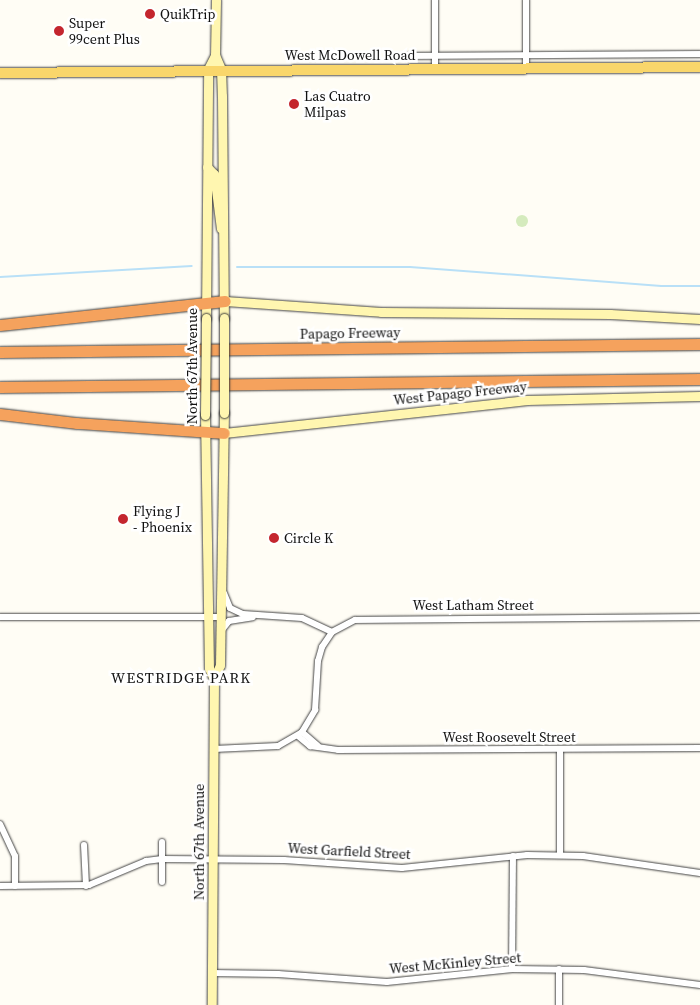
<!DOCTYPE html>
<style>
body{margin:0}
#map{position:relative;width:700px;height:1005px;overflow:hidden;background:#fffdf5;font-family:"Source Serif 4",serif}
div>[style]{position:absolute}
[style*='--x']{left:calc(var(--x)*1px);top:calc(var(--y)*1px);width:calc(var(--w)*1px);rotate:calc(var(--a)*1deg)}
.green>*{inset:0;background:#d5ebbd}
.round{border-radius:50%}
.stream>*{height:2px;margin:-1px;padding:0 1px;transform-origin:1px;border-radius:1px;background:#b9e0f7}
.roads{filter:drop-shadow(0 0 1px #444) drop-shadow(0 0 1px #444)}
.street>*{height:6px;margin:-3px;padding:0 3px;transform-origin:3px;border-radius:3px;background:#fff}
.secondary>*{height:9px;margin:-4.5px;padding:0 4.5px;transform-origin:4.5px;border-radius:4.5px;background:#fff6b0}
.primary>*{height:10px;margin:-5px;padding:0 5px;transform-origin:5px;border-radius:5px;background:#f9d66b}
.highway>*{height:11px;margin:-5.5px;padding:0 5.5px;transform-origin:5.5px;border-radius:5.5px;background:#f5a25d}
.bridges{filter:drop-shadow(0 0 1px #333) drop-shadow(0 0 1px #333)}
.secondary-bridge>*{height:9px;margin:-4.5px;padding:0 4.5px;transform-origin:4.5px;border-radius:4.5px;background:#fff6b0}
.dots>*{width:14px;height:14px;translate:-50% -50%;box-sizing:border-box;border:2px solid #fff;border-radius:50%}
span{translate:-50% -50%;white-space:nowrap;text-align:center;line-height:1.15;-webkit-text-stroke:5px #fff;paint-order:stroke}
.poi-label{font-size:14px;color:#111}
.left{translate:0 -50%;text-align:left}
.street-label{font-size:14px;color:#111}
.neighbourhood-label{font-size:15px;color:#111;letter-spacing:1px}
</style>
<div id="map">
<div class="green">
<div class="round" style="left:516px;top:215px;width:12px;height:12px"></div>
</div>
<div class="stream">
<div style="--x:237;--y:267;--w:173;--a:0"></div>
<div style="--x:410;--y:267;--w:252;--a:4.3"></div>
<div style="--x:661;--y:286;--w:39;--a:0"></div>
<div style="--x:0;--y:277;--w:192;--a:-3.3"></div>
</div>
<div class="roads">
<div class="street">
<div style="--x:526;--y:0;--w:68;--a:90"></div>
<div style="--x:407;--y:56;--w:293;--a:-0.4"></div>
<div style="--x:435;--y:69;--w:69;--a:-90"></div>
<div style="--x:224;--y:593;--w:16;--a:68"></div>
<div style="--x:230;--y:608;--w:14;--a:25"></div>
<div style="--x:243;--y:614;--w:59;--a:3.9"></div>
<div style="--x:302;--y:618;--w:33;--a:25"></div>
<div style="--x:0;--y:617;--w:221;--a:0"></div>
<div style="--x:221;--y:631;--w:13;--a:-51"></div>
<div style="--x:229;--y:621;--w:24;--a:-9"></div>
<div style="--x:302;--y:732;--w:21;--a:41"></div>
<div style="--x:298;--y:736;--w:16;--a:40"></div>
<div style="--x:310;--y:746;--w:28;--a:8"></div>
<div style="--x:338;--y:750;--w:362;--a:-0.3"></div>
<div style="--x:214;--y:749;--w:64;--a:-2.7"></div>
<div style="--x:278;--y:746;--w:28;--a:-30"></div>
<div style="--x:302;--y:732;--w:26;--a:-59"></div>
<div style="--x:315;--y:710;--w:49;--a:-86.5"></div>
<div style="--x:318;--y:661;--w:15;--a:-74"></div>
<div style="--x:322;--y:647;--w:18;--a:-56"></div>
<div style="--x:332;--y:632;--w:26;--a:-28"></div>
<div style="--x:355;--y:620;--w:345;--a:-0.5"></div>
<div style="--x:560;--y:749;--w:106;--a:90"></div>
<div style="--x:0;--y:824;--w:35;--a:65"></div>
<div style="--x:15;--y:856;--w:30;--a:90"></div>
<div style="--x:84;--y:845;--w:41;--a:87.2"></div>
<div style="--x:162;--y:882;--w:40;--a:-90"></div>
<div style="--x:0;--y:886;--w:89;--a:-0.6"></div>
<div style="--x:89;--y:885;--w:62;--a:-22.8"></div>
<div style="--x:146;--y:861;--w:16;--a:-7"></div>
<div style="--x:162;--y:859;--w:122;--a:0.5"></div>
<div style="--x:284;--y:860;--w:118;--a:3.9"></div>
<div style="--x:402;--y:868;--w:126;--a:-5.9"></div>
<div style="--x:527;--y:855;--w:56;--a:1"></div>
<div style="--x:583;--y:856;--w:118;--a:8.3"></div>
<div style="--x:512;--y:969;--w:113;--a:-89.5"></div>
<div style="--x:212;--y:973;--w:66;--a:0.9"></div>
<div style="--x:278;--y:974;--w:109;--a:4.2"></div>
<div style="--x:387;--y:982;--w:126;--a:-5.9"></div>
<div style="--x:512;--y:969;--w:72;--a:0.8"></div>
<div style="--x:584;--y:970;--w:117;--a:7.4"></div>
<div style="--x:559;--y:1005;--w:36;--a:-90"></div>
</div>
<div class="secondary">
<div style="--x:216;--y:0;--w:55;--a:91"></div>
<div style="--x:215;--y:55;--w:15;--a:67"></div>
<div style="--x:221;--y:69;--w:27;--a:88"></div>
<div style="--x:222;--y:96;--w:222;--a:89.5"></div>
<div style="--x:207;--y:167;--w:10;--a:45"></div>
<div style="--x:214;--y:174;--w:55;--a:82.7"></div>
<div style="--x:225;--y:301;--w:156;--a:4"></div>
<div style="--x:381;--y:312;--w:229;--a:0.5"></div>
<div style="--x:610;--y:314;--w:90;--a:3.2"></div>
<div style="--x:206;--y:318;--w:249;--a:-89.5"></div>
<div style="--x:208;--y:69;--w:16;--a:-63"></div>
<div style="--x:205;--y:415;--w:253;--a:89.1"></div>
<div style="--x:209;--y:668;--w:12;--a:66"></div>
<div style="--x:214;--y:679;--w:326;--a:90.4"></div>
<div style="--x:224;--y:433;--w:305;--a:-6.2"></div>
<div style="--x:527;--y:400;--w:173;--a:-1.3"></div>
<div style="--x:214;--y:679;--w:15;--a:-67"></div>
<div style="--x:220;--y:665;--w:252;--a:-89.1"></div>
</div>
<div class="primary">
<div style="--x:0;--y:73;--w:700;--a:-0.49"></div>
</div>
<div class="highway">
<div style="--x:0;--y:325;--w:226;--a:-6.1"></div>
<div style="--x:0;--y:352;--w:700;--a:-0.65"></div>
<div style="--x:0;--y:387;--w:700;--a:-0.65"></div>
<div style="--x:0;--y:414;--w:78;--a:6.7"></div>
<div style="--x:77;--y:423;--w:147;--a:3.9"></div>
</div>
</div>
<div class="bridges">
<div class="secondary-bridge">
<div style="--x:224;--y:318;--w:95;--a:90"></div>
<div style="--x:205;--y:415;--w:97;--a:-89.4"></div>
</div>
</div>
<div class="dots">
<div style="left:150px;top:14px;background:#c4262e"></div>
<div style="left:59px;top:31px;background:#c4262e"></div>
<div style="left:294px;top:104px;background:#c4262e"></div>
<div style="left:123px;top:519px;background:#c4262e"></div>
<div style="left:274px;top:538px;background:#c4262e"></div>
</div>
<div class="poi-label">
<span class="left" style="left:160px;top:14px">QuikTrip</span>
<span class="left" style="left:69px;top:31px">Super<br>99cent Plus</span>
<span class="left" style="left:304px;top:104px">Las Cuatro<br>Milpas</span>
<span class="left" style="left:133px;top:519px">Flying J<br>- Phoenix</span>
<span class="left" style="left:284px;top:538px">Circle K</span>
</div>
<div class="street-label">
<span style="left:350px;top:55px">West McDowell Road</span>
<span style="left:350px;top:333px;rotate:-1deg">Papago Freeway</span>
<span style="left:192px;top:366px;rotate:-90deg">North 67th Avenue</span>
<span style="left:460px;top:393px;rotate:-6deg">West Papago Freeway</span>
<span style="left:473px;top:605px">West Latham Street</span>
<span style="left:509px;top:737px">West Roosevelt Street</span>
<span style="left:199px;top:842px;rotate:-90deg">North 67th Avenue</span>
<span style="left:349px;top:851px;rotate:3deg">West Garfield Street</span>
<span style="left:455px;top:963px;rotate:-5deg">West McKinley Street</span>
</div>
<div class="neighbourhood-label">
<span style="left:181px;top:678px">WESTRIDGE PARK</span>
</div>
</div>
